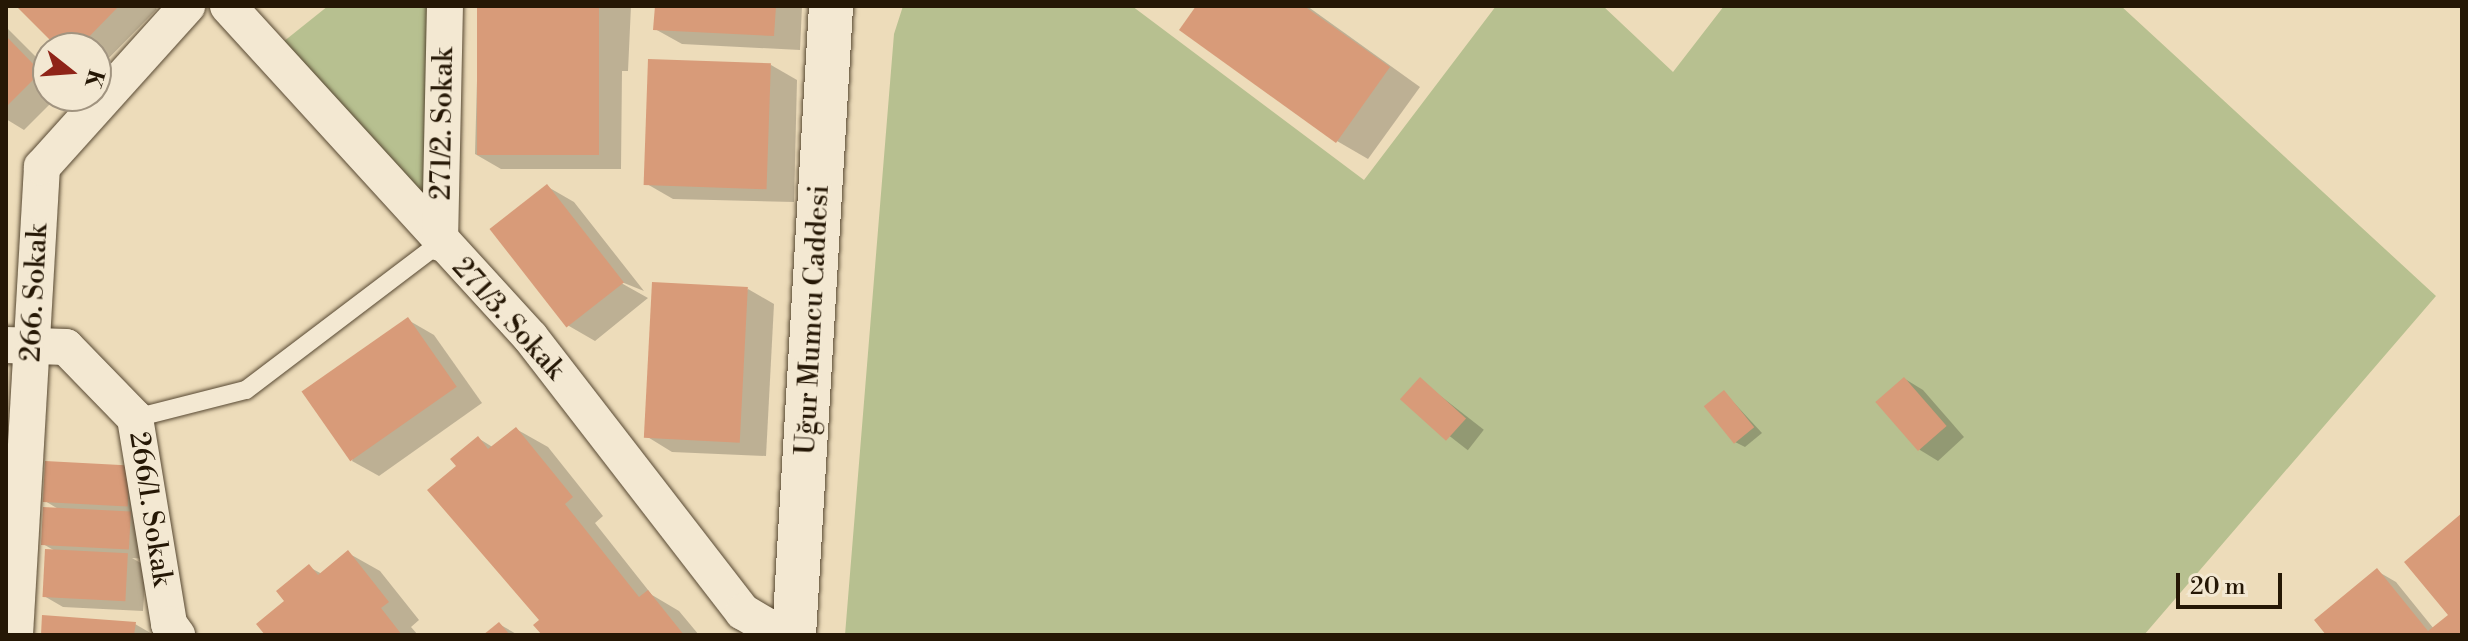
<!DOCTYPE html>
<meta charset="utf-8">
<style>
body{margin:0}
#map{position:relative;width:2468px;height:641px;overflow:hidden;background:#eddcba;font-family:"Libre Bodoni",serif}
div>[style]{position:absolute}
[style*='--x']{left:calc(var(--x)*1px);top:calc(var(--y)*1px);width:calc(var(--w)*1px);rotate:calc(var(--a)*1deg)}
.green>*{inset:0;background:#b7c090}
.shadow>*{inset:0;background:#0003;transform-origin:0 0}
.building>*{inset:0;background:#d89b79;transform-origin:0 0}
.roads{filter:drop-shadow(0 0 2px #574832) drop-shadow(0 0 2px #574832)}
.lane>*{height:18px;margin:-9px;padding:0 9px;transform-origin:9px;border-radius:9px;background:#f3e8d2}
.street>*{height:36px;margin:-18px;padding:0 18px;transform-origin:18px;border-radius:18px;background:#f3e8d2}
.secondary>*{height:44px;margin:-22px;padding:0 22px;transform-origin:22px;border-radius:22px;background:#f3e8d2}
span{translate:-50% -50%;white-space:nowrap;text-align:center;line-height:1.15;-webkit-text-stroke:6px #f3e8d2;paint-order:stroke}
.street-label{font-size:28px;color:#251705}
.frame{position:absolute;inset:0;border:8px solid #251705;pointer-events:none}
.north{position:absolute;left:32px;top:32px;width:80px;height:80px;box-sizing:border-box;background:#f3e8d2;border:2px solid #a19480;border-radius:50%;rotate:107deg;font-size:22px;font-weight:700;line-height:32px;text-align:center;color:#251705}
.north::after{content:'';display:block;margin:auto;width:28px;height:36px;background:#8f2418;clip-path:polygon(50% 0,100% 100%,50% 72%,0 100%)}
.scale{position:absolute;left:2176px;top:573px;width:106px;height:36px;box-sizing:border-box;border:4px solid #251705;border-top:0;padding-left:10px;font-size:24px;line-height:28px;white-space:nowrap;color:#251705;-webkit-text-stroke:6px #f3e8d2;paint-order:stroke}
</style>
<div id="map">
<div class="green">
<div style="clip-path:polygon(328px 6px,438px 6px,431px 217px,283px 42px)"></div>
<div style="clip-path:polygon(903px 6px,1132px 6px,1364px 180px,1496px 6px,1603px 6px,1673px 72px,1724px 6px,2121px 6px,2436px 296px,2144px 635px,845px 635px,894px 34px)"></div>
</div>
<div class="shadow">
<div style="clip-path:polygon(19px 6px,154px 6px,157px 9px,96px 71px,96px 48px,61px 48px)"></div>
<div style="clip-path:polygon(479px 6px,631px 6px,628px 71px,622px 71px,621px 169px,501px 169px,475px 154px)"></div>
<div style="clip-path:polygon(657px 6px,802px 6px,800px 50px,682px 44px,655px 29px)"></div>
<div style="clip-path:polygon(1198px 6px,1307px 6px,1420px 87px,1368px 159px,1337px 141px)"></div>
<div style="clip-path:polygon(6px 27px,48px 69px,48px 96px,58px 96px,24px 130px,6px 119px)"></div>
<div style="clip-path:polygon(771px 65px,797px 80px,794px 202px,673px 199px,647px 184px)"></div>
<div style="clip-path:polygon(548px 187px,574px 202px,644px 291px,614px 279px,648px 298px,595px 341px,569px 326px,493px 230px)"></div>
<div style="clip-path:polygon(748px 289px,774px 304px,766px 456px,672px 452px,646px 436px)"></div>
<div style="clip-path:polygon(408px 320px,434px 335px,482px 403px,379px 476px,352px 461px)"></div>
<div style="clip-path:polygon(1905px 379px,1923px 390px,1964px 437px,1938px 461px,1920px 450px,1878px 402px)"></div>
<div style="left:1420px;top:380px;width:81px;height:26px;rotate:38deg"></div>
<div style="clip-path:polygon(1724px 392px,1762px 433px,1745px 447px,1735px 442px)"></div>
<div style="clip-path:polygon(516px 429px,548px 447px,603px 516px,595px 523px,652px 595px,679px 611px,699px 635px,545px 635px,542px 620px,458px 467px,478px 438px,494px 448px)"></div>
<div style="clip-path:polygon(129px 467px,147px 559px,132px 558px,146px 566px,143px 611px,63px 607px,44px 596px,57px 552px,43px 544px,60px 510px,45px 501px)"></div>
<div style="clip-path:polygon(2462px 516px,2462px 635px,2328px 635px,2377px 571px,2396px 582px,2434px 629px,2450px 615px)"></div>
<div style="clip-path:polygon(348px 553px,380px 571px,419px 620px,411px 627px,418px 635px,267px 635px,309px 567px,322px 574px)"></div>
<div style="clip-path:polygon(135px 624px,154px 635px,43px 635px)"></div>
<div style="clip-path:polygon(499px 624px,518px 635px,486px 635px)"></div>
</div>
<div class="building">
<div style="clip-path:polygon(16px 6px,119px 6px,78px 48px,58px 48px)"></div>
<div style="left:477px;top:6px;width:122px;height:149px"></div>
<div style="clip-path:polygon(655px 6px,776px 6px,774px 36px,653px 30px)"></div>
<div style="clip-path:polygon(1196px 6px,1304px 6px,1390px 67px,1336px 143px,1179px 30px)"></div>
<div style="clip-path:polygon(6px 36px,41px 72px,6px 107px)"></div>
<div style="left:648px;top:59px;width:123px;height:126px;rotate:2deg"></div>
<div style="left:547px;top:184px;width:125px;height:73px;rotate:52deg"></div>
<div style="left:652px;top:282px;width:96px;height:156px;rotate:3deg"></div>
<div style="left:408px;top:317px;width:85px;height:130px;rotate:55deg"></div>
<div style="left:1420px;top:377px;width:62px;height:30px;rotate:42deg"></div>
<div style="left:1904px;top:377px;width:65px;height:38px;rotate:49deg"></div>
<div style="left:1724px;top:390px;width:48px;height:26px;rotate:51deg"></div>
<div style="clip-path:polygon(516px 427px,573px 497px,565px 504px,639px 597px,648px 590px,684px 635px,542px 635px,533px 625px,539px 620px,427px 490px,456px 466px,450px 459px,478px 436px,488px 449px)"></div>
<div style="left:45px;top:461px;width:85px;height:41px;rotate:3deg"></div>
<div style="left:43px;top:507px;width:88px;height:38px;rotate:3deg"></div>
<div style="clip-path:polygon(2462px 513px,2462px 635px,2326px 635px,2314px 620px,2377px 568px,2428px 631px,2448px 615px,2404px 562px)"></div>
<div style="left:45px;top:549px;width:83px;height:48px;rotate:3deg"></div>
<div style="clip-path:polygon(348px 550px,389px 602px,381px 608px,402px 635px,265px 635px,256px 624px,284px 601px,276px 591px,309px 564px,318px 575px)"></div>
<div style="clip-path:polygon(42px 615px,136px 622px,134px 635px,41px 635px)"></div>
<div style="clip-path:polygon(499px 622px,510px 635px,483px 635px)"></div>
</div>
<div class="roads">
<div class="lane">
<div style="--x:135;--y:418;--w:114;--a:-14.2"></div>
<div style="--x:246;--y:390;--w:243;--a:-37.2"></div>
</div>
<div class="street">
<div style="--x:228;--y:6;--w:449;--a:47.6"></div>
<div style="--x:531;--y:338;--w:346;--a:52.3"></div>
<div style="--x:743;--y:612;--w:45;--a:30.5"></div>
<div style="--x:440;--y:243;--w:237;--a:-88.8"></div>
<div style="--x:6;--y:345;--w:60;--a:1.9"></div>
<div style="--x:66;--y:347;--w:99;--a:45.8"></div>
<div style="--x:135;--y:418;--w:209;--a:80.6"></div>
<div style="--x:169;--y:624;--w:14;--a:54"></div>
<div style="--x:15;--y:635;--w:469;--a:-86.7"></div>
<div style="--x:42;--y:167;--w:217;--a:-48"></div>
</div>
<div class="secondary">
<div style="--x:794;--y:635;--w:630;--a:-86.63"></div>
</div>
</div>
<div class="street-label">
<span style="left:443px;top:124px;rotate:-89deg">271/2. Sokak</span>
<span style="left:35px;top:293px;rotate:-87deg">266. Sokak</span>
<span style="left:508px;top:319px;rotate:48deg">271/3. Sokak</span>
<span style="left:813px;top:320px;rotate:-87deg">Uğur Mumcu Caddesi</span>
<span style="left:150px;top:509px;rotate:81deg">266/1. Sokak</span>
</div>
<div class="frame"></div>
<div class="north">K</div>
<div class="scale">20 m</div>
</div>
